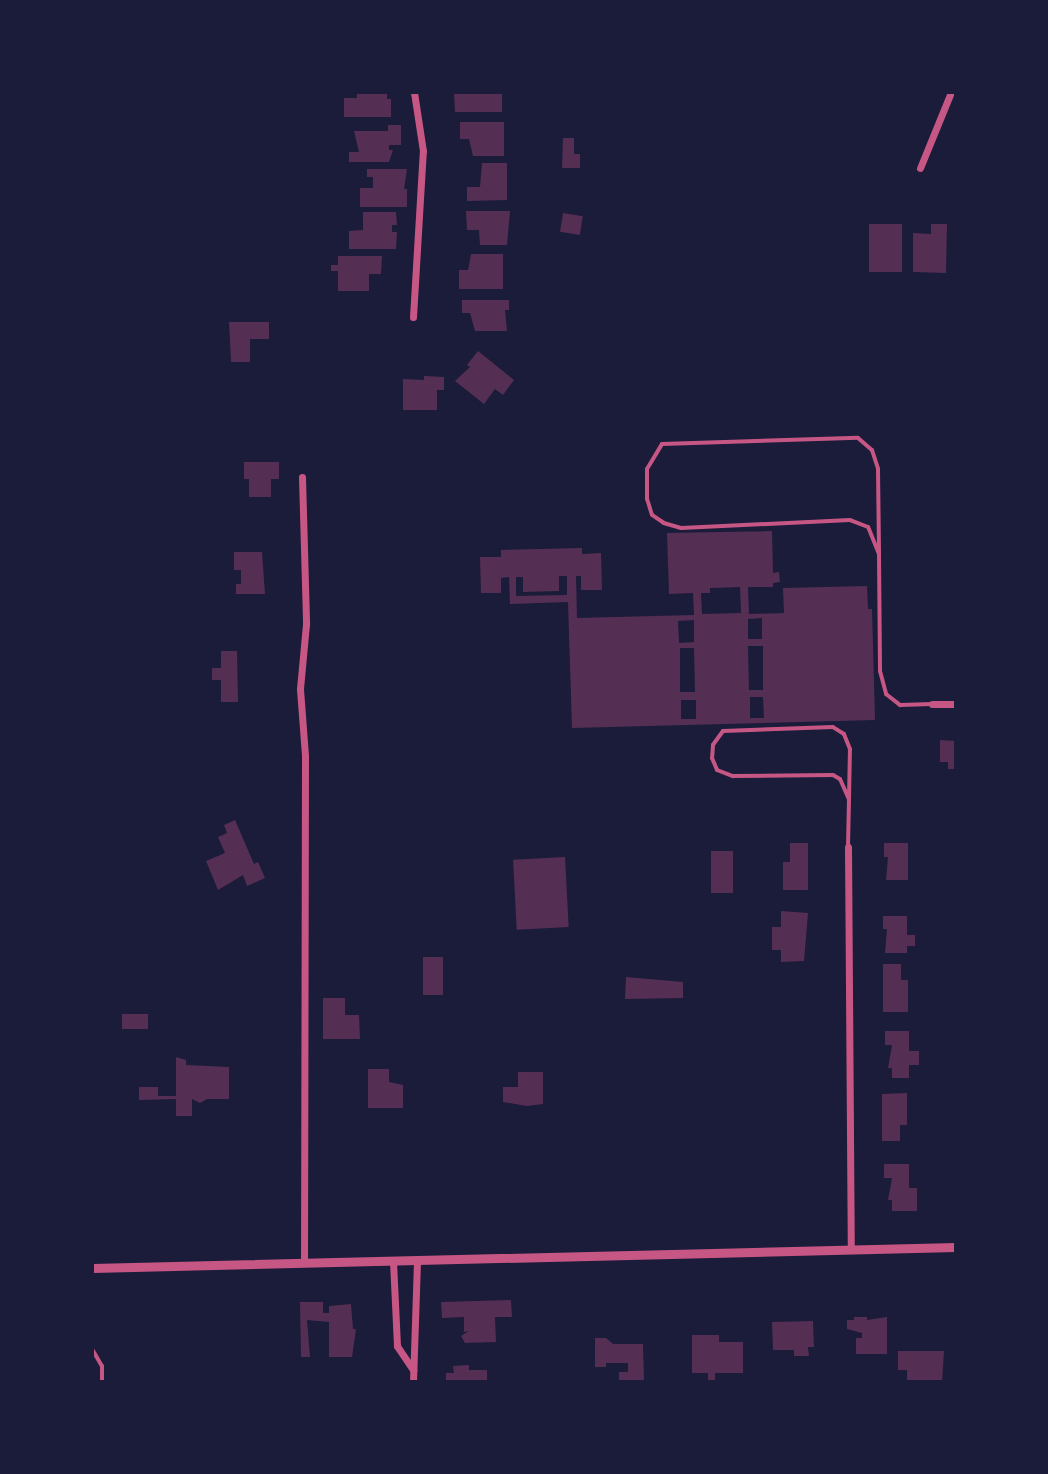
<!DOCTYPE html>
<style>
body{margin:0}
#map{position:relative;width:1048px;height:1474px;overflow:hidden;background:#1b1b3a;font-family:"Source Sans 3",sans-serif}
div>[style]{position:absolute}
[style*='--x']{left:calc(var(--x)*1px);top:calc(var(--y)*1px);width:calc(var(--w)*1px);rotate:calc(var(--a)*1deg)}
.building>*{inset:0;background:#542f53;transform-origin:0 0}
.service>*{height:4px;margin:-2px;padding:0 2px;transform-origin:2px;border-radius:2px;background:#c65784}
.minor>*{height:7px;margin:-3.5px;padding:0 3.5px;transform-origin:3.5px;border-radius:3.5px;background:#c65784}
.tertiary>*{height:9px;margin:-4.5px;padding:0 4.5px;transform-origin:4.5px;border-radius:4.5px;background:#c65784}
span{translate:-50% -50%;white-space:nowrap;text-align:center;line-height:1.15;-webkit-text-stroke:8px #1b1b3a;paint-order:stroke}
.frame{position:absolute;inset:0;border:94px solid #1b1b3a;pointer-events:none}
</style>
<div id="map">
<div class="building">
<div style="clip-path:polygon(357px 92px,387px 92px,387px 99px,391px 99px,391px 117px,344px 117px,344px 98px,357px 98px)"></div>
<div style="clip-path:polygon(458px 92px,502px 93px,502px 112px,455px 112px,454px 94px)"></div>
<div style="clip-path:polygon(460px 122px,504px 122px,504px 156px,473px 156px,469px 139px,460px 139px)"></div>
<div style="clip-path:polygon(388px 125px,401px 125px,401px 145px,389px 145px,389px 150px,393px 150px,389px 162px,349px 162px,349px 152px,359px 152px,354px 131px,388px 131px)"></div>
<div style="clip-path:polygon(563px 138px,574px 138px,574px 154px,580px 154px,580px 168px,562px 168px)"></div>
<div style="clip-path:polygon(482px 163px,507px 163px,507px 200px,467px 201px,467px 187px,480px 187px)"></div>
<div style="clip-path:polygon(367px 169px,407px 169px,404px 189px,407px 189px,407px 207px,360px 207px,360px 188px,373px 188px,373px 177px,367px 177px)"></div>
<div style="clip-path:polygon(466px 211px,510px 211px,507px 245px,480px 245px,479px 230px,467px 230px)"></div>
<div style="clip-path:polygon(363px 212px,396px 212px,397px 225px,392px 225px,392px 232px,397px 232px,396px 249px,349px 249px,349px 231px,363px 230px)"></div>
<div style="left:563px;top:213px;width:20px;height:19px;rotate:9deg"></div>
<div style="left:869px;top:224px;width:33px;height:48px"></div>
<div style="clip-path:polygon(931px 224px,947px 224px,946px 273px,913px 272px,913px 233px,931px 234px)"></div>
<div style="clip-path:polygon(471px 254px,503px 254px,503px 289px,459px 289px,459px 270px,468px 270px)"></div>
<div style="clip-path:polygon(338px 256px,382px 256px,381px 274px,369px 274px,369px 291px,338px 291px,338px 271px,331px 271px,331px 265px,338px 265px)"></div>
<div style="clip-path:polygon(462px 300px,509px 300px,509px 310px,505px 310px,507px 331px,475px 331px,470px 313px,462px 313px)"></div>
<div style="clip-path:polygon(229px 322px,269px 322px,269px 339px,250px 339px,250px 362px,231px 362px)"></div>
<div style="clip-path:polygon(478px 351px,514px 380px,503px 395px,495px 389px,484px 404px,455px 381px,470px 367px,467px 365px)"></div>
<div style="clip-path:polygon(424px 376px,444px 377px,444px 390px,437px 390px,437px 410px,403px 410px,403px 379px,424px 380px)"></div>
<div style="clip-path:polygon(244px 462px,279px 462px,279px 479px,271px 479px,271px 497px,249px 497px,249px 479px,244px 479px)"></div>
<div style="clip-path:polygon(evenodd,772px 531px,773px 573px,779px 572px,780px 582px,773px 583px,773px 587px,748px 587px,749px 614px,784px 613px,783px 588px,867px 586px,868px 609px,872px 609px,875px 720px,572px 728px,568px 602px,510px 604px,509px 577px,501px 578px,501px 593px,481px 593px,480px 557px,501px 557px,501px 550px,582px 548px,582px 554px,601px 553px,602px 590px,581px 590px,581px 576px,576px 576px,577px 618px,694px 615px,693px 593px,669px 594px,667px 533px,772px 531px,559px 576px,567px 576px,567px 595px,516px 596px,516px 577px,523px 577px,523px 592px,559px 591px,559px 576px,772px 531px,740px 587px,741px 613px,702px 614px,701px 593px,710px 593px,710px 588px,740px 587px,772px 531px,762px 618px,762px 639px,748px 639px,748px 619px,762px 618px,772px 531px,694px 620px,694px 642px,679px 643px,678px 621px,694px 620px,772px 531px,748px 646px,763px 646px,763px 690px,749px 690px,748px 646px,772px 531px,680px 648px,694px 648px,695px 692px,680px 692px,680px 648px,772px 531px,750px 697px,763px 697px,764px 718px,750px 718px,750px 697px,772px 531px,681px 700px,696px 700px,696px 719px,681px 719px,681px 700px)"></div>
<div style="clip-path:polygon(234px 552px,262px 552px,265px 594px,236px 594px,236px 584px,241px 584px,241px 570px,234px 570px)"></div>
<div style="clip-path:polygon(221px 651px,237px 651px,238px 702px,221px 702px,221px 680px,212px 680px,212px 668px,221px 668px)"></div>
<div style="clip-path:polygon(940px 740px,956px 741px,956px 769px,948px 769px,948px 762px,940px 762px)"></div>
<div style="clip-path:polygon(235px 820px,254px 864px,258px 862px,265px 878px,247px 886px,243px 875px,218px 890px,206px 861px,225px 853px,218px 837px,227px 833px,224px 825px)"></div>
<div style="clip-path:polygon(790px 843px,808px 843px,808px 890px,783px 890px,783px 862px,790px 862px)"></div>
<div style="clip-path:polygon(884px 843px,908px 843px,908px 880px,886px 880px,888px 857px,884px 857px)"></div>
<div style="left:711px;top:851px;width:22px;height:42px"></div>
<div style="left:565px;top:857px;width:70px;height:52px;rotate:87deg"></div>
<div style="clip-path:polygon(781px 911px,808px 913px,804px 961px,781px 962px,781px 950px,772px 950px,772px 927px,781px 927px)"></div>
<div style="clip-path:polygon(883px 916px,907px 916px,907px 935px,915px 935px,915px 946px,907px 946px,907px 953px,885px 953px,887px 929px,883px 929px)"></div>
<div style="left:423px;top:957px;width:20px;height:38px"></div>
<div style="clip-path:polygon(883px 964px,901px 964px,901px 980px,908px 980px,908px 1012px,883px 1012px)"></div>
<div style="clip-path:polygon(626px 977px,683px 982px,683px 998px,625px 999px)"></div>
<div style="clip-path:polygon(323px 998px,345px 998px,345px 1015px,359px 1015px,360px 1039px,323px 1039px)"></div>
<div style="left:122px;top:1014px;width:26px;height:15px"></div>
<div style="clip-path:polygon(885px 1031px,909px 1031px,909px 1051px,919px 1051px,919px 1065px,909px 1065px,909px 1078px,892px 1078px,892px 1068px,888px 1068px,892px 1045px,885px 1045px)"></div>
<div style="clip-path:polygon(176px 1057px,186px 1060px,186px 1065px,229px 1067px,229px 1099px,207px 1099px,200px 1103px,192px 1099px,192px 1116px,176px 1116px,176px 1099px,139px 1100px,139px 1087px,158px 1087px,158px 1096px,176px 1096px)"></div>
<div style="clip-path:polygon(368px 1069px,389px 1069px,389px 1082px,403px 1085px,403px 1108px,368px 1108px)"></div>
<div style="clip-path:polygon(518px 1072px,543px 1072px,543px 1104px,527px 1106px,503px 1102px,503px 1087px,518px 1087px)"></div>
<div style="clip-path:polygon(907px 1093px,907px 1125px,900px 1125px,900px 1141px,882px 1141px,882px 1094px)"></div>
<div style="clip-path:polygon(884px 1164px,909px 1164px,909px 1188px,917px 1188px,917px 1211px,892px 1211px,892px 1200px,888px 1200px,892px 1178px,884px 1178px)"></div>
<div style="clip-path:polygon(511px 1300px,512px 1317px,495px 1317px,496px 1342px,465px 1343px,461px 1336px,469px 1331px,464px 1332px,464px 1317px,442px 1318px,441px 1302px)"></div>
<div style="clip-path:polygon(300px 1302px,323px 1302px,323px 1313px,329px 1313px,329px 1306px,351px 1304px,353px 1329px,356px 1329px,352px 1357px,329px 1357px,329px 1322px,307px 1320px,310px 1357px,301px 1357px)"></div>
<div style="clip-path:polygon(854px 1317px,867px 1317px,867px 1320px,887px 1317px,887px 1354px,856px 1354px,856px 1338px,862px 1338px,862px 1333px,847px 1329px,847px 1320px,854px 1320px)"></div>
<div style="clip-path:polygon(813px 1321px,814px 1347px,808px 1347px,809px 1356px,794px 1356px,794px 1350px,773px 1350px,772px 1322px)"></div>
<div style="clip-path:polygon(692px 1335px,719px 1335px,719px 1342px,743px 1342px,743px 1373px,715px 1373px,715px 1381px,708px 1381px,708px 1373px,692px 1373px)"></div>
<div style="clip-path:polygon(595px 1338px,606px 1338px,613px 1344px,643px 1344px,644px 1382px,619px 1382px,619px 1372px,628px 1372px,628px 1363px,606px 1363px,606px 1367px,595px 1367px)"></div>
<div style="clip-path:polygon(898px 1351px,944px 1351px,942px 1382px,907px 1381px,907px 1370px,898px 1370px)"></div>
<div style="clip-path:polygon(469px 1365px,469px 1370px,487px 1370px,487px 1382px,446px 1382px,446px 1373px,454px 1373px,453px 1366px)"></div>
</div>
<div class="service">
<div style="--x:879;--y:554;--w:29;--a:-112"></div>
<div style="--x:868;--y:527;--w:19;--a:-159"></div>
<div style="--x:850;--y:520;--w:169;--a:177.3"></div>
<div style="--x:681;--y:528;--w:18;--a:-164"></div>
<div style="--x:664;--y:523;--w:14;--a:-146"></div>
<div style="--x:652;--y:515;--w:17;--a:-107"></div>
<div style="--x:647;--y:499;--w:30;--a:-90"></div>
<div style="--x:647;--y:469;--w:29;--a:-59"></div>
<div style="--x:662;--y:444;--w:196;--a:-1.8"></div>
<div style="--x:858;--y:438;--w:18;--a:41"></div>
<div style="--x:872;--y:450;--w:20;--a:72"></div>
<div style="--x:878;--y:469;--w:85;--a:89.3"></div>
<div style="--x:879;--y:554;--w:117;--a:89.5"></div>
<div style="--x:880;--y:671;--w:24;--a:75"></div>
<div style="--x:886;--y:694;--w:18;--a:38"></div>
<div style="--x:900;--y:705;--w:32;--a:-2"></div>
<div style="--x:848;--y:847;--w:48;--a:-88.8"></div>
<div style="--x:849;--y:799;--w:50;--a:-88.9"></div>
<div style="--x:850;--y:749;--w:16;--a:-112"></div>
<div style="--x:844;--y:734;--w:13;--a:-148"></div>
<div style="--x:833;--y:727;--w:110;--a:177.9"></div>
<div style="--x:723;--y:731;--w:17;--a:126"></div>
<div style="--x:713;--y:745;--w:13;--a:94"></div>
<div style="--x:712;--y:758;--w:13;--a:67"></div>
<div style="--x:717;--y:770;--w:17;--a:21"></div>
<div style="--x:733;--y:776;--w:100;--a:-0.6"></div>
<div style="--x:833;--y:775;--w:8;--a:30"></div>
<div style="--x:840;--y:779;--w:22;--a:66"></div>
<div style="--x:92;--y:1349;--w:20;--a:60"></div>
<div style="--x:102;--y:1366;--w:16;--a:90"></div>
</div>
<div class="minor">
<div style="--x:920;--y:168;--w:82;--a:-67.8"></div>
<div style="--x:413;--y:317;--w:166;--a:-86.6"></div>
<div style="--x:423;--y:151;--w:60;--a:-98.7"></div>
<div style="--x:302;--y:477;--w:147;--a:88.4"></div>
<div style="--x:306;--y:624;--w:65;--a:95.3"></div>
<div style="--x:300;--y:689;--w:67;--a:85.7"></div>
<div style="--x:305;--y:756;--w:507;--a:90.11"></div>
<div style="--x:932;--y:704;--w:24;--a:0"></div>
<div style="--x:848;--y:847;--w:403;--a:89.6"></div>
<div style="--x:393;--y:1261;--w:85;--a:87.3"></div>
<div style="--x:397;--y:1346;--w:29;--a:56"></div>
<div style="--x:413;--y:1382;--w:122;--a:-88.1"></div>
</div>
<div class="tertiary">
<div style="--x:92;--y:1268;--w:864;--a:-1.39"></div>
</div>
<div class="frame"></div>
</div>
